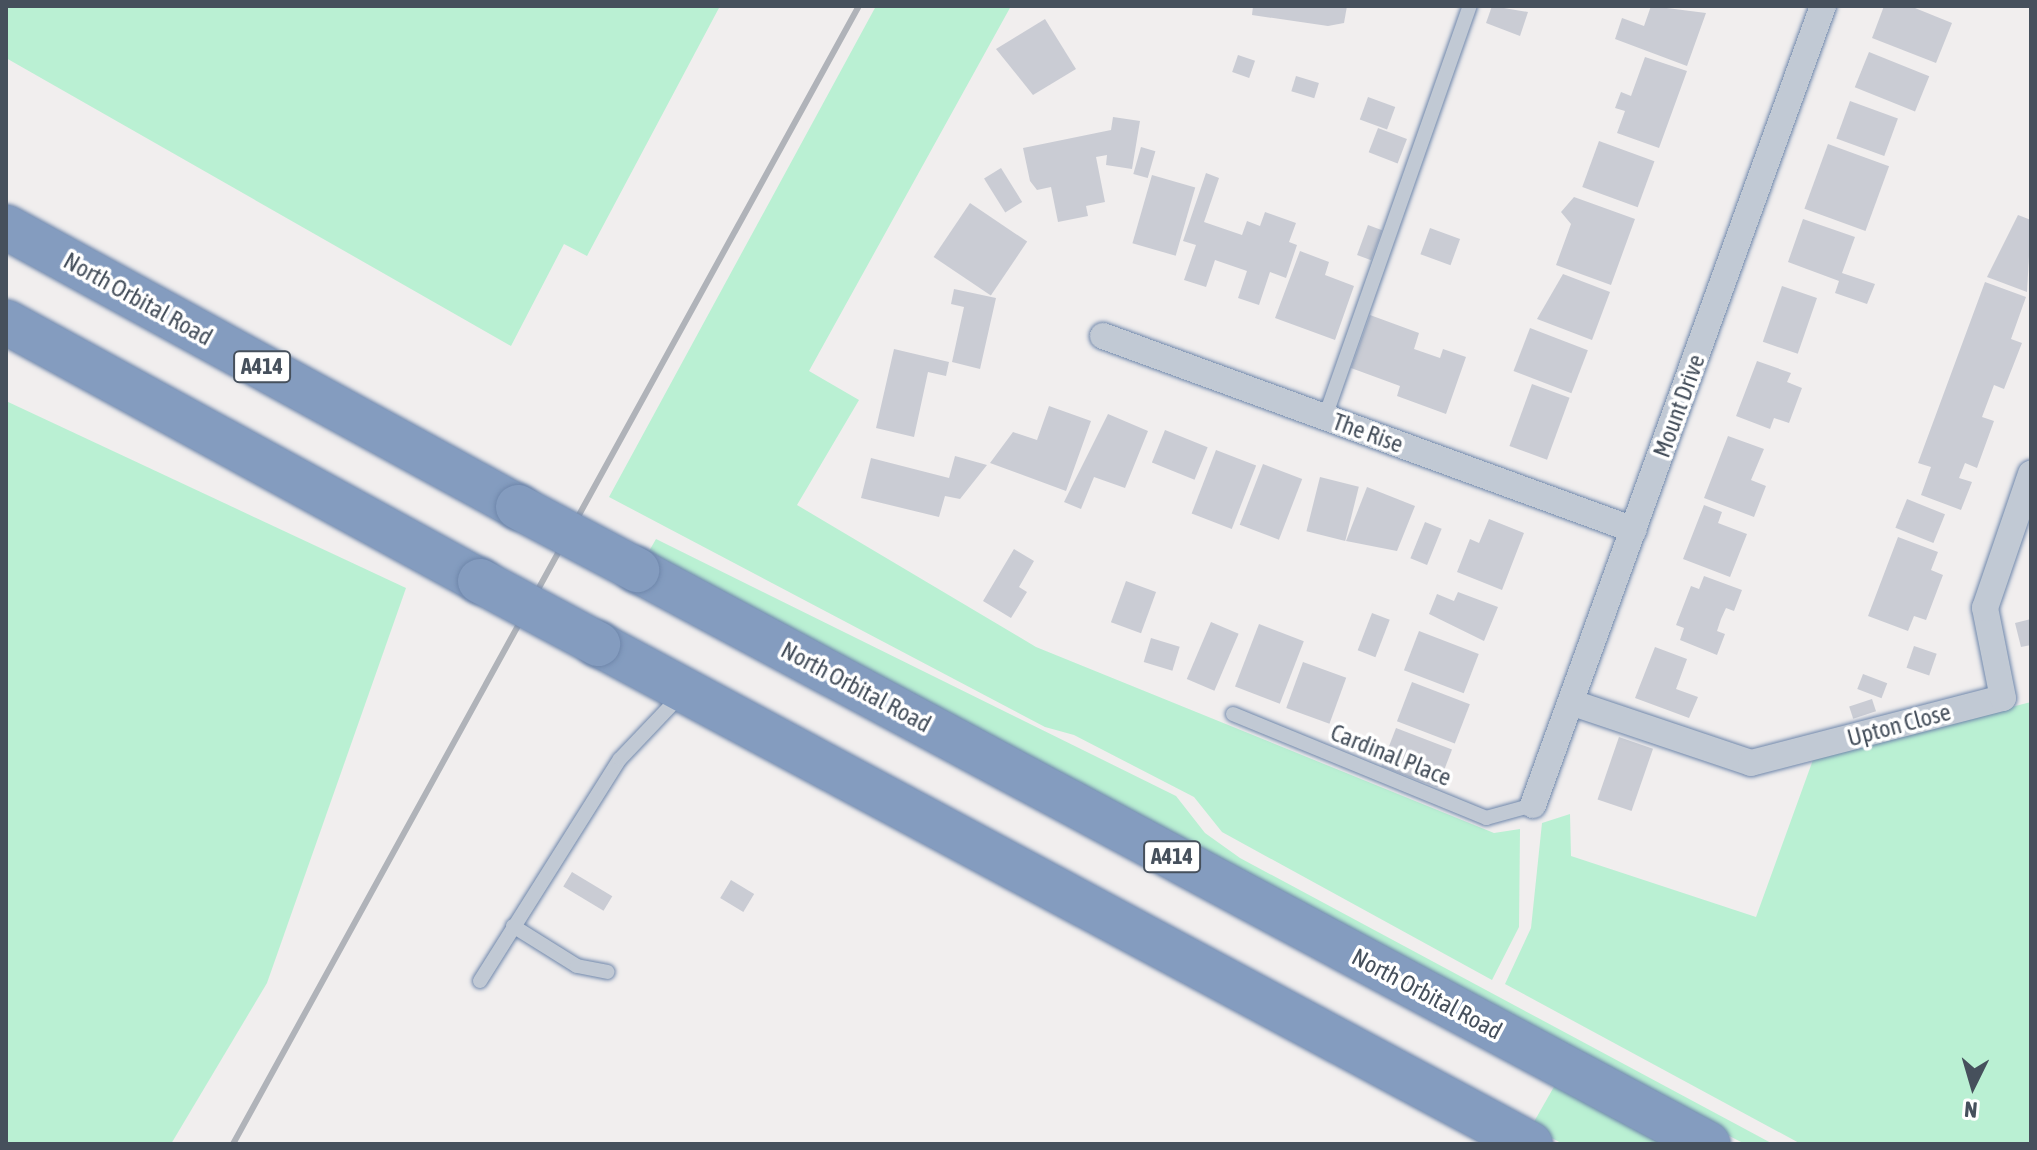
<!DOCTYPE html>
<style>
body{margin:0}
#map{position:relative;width:2037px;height:1150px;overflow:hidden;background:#f1eeee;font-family:"Asap Condensed",sans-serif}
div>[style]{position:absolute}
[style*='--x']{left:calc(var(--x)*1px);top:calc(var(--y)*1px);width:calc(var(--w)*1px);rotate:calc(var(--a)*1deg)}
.green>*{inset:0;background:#baf0d3}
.building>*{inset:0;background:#caccd4;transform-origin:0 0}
.roads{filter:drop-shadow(0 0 2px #6f87ab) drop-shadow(0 0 2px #6f87ab)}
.lane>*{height:14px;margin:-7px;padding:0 7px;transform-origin:7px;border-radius:7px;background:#c1c9d4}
.street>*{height:26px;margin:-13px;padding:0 13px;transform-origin:13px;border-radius:13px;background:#c1c9d4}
.highway>*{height:44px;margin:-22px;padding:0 22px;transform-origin:22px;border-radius:22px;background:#849cbf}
.rail>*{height:6px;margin:-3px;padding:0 3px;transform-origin:3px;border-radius:3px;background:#b0b3b9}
.bridges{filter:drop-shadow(0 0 2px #6f87ab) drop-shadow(0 0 2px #6f87ab)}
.highway-bridge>*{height:44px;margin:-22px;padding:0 22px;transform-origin:22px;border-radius:22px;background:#849cbf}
span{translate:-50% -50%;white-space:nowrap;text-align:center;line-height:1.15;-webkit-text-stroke:7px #fff;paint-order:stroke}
.shield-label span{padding:2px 6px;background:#fff;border:2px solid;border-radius:6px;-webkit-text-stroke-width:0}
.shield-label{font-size:22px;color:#46505c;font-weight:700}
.street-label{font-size:24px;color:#46505c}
.frame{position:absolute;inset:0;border:8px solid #46505c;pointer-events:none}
.north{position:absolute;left:1933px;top:1046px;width:80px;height:80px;-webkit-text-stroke:6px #fff;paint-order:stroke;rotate:185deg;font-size:22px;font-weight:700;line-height:32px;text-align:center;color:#46505c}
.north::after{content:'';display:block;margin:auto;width:28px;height:36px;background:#46505c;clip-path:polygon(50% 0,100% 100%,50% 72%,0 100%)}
</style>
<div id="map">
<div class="green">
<div style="clip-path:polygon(6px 6px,720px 6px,587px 256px,564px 244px,511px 346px,6px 58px)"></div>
<div style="clip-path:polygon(876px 6px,1011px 6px,809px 371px,859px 400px,797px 505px,1036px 647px,1494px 833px,1520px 829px,1519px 927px,1492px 980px,1222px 832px,1194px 797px,1074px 735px,1045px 727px,609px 497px)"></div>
<div style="clip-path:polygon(6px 401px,406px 588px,267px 983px,171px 1144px,6px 1144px)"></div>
<div style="clip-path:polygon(656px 539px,1176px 796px,1205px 833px,1240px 858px,1773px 1144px,1745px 1144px,1645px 1093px,648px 553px)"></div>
<div style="clip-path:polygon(2031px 702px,2031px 1144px,1801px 1144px,1505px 984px,1531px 928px,1542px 823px,1570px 814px,1571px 856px,1756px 917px,1814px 757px)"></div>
<div style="clip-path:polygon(1555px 1085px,1667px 1144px,1563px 1144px,1531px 1127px)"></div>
</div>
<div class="building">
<div style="clip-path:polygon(1253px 6px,1347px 6px,1344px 23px,1328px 26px,1252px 15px)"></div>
<div style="clip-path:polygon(1492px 6px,1528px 12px,1520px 36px,1486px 23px)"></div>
<div style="clip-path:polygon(1651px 6px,1706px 13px,1687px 66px,1615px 39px,1622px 18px,1644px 26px)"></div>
<div style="clip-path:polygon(1884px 6px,1910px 6px,1952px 23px,1936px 63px,1872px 38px)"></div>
<div style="clip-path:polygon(1045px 19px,1076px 69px,1033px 95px,996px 49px)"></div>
<div style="left:1869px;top:52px;width:65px;height:38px;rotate:22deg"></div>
<div style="left:1238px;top:55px;width:18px;height:18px;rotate:19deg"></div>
<div style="clip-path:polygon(1645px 57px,1687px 71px,1659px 148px,1617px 133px,1625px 111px,1615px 108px,1621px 92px,1631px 96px)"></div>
<div style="left:1296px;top:76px;width:24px;height:16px;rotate:17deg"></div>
<div style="left:1368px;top:97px;width:29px;height:24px;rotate:20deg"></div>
<div style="left:1850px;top:101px;width:51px;height:40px;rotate:20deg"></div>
<div style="clip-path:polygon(1113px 117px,1140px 121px,1132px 169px,1106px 165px,1107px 155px,1096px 157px,1105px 202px,1086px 206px,1088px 216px,1058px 222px,1051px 187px,1037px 190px,1030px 181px,1023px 148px,1111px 130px)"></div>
<div style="left:1378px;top:128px;width:31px;height:26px;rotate:21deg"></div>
<div style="left:1599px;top:141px;width:59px;height:49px;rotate:20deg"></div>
<div style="left:1828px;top:144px;width:65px;height:69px;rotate:20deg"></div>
<div style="left:1141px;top:147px;width:15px;height:28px;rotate:16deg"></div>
<div style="left:1001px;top:168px;width:40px;height:20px;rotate:58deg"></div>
<div style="clip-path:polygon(1206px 173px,1219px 178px,1204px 222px,1242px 235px,1247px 221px,1260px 226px,1265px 212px,1296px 223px,1289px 242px,1297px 245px,1286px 278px,1270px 272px,1259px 305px,1238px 298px,1247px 271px,1215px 260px,1206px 287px,1184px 280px,1196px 245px,1183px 241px)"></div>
<div style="left:1152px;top:175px;width:45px;height:71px;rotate:16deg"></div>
<div style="clip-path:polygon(1574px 197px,1635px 219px,1611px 285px,1556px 265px,1571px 224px,1561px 212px)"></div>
<div style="left:970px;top:203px;width:69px;height:65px;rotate:34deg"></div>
<div style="clip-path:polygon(2018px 215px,2031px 220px,2027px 292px,1987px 277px)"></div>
<div style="clip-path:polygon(1803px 219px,1855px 237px,1842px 273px,1875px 284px,1867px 304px,1835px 293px,1839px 281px,1788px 262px)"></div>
<div style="left:1368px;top:225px;width:15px;height:32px;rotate:20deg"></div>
<div style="left:1430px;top:228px;width:32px;height:28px;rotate:20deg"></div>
<div style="clip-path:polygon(1300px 251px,1329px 262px,1325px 275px,1354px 286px,1335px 340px,1275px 318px)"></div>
<div style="clip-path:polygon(1563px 274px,1610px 292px,1592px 340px,1537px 319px)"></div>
<div style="clip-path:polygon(1985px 282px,2026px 297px,2011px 339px,2022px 343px,2004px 389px,1994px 385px,1982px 417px,1994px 421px,1977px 468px,1965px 463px,1959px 478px,1972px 482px,1961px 510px,1921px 495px,1931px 467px,1918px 463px)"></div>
<div style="left:1782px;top:286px;width:37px;height:59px;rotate:19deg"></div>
<div style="clip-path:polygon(954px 289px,996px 298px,980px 369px,952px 362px,964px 307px,951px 304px)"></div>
<div style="clip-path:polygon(1370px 315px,1419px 333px,1414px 349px,1440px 358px,1443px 349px,1466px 357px,1446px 414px,1397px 396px,1400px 386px,1351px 368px)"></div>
<div style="left:1530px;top:328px;width:62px;height:46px;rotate:21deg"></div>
<div style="clip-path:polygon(894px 349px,949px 362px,946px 376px,928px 372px,914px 437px,876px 428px)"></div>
<div style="clip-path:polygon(1757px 361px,1791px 373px,1787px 382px,1802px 388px,1789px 423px,1774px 418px,1770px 429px,1736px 416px)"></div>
<div style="left:1532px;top:384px;width:40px;height:66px;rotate:20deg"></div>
<div style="clip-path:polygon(1049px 406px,1091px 421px,1066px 491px,990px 463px,1013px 432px,1037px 440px)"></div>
<div style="clip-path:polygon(1108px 414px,1148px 431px,1125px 488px,1094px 477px,1081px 509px,1064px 502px)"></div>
<div style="left:1165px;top:430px;width:46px;height:35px;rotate:22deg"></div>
<div style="clip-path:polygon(1728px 436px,1764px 449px,1751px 480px,1766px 486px,1754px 517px,1704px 498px)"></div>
<div style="left:1216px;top:450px;width:43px;height:68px;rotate:21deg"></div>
<div style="clip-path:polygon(955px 456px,987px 465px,960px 499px,945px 496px,939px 517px,861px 498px,871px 458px,949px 478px)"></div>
<div style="left:1263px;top:464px;width:42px;height:65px;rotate:21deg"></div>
<div style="left:1320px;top:477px;width:40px;height:56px;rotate:14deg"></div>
<div style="clip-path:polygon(1367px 487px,1415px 506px,1397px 551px,1346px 541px)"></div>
<div style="left:1907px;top:499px;width:41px;height:31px;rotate:22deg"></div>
<div style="clip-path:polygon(1704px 505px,1722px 512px,1718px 523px,1747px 534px,1730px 577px,1683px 559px)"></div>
<div style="clip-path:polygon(1489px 519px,1524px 533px,1502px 590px,1457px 572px,1470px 539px,1479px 543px)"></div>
<div style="left:1425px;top:522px;width:18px;height:39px;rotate:22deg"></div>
<div style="clip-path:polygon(1898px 537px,1938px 552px,1931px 570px,1943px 575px,1926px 620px,1914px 616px,1908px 631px,1868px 616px)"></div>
<div style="clip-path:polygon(1014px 549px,1034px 561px,1019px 587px,1027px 592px,1011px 618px,983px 601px)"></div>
<div style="clip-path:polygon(1704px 576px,1742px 590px,1734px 611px,1726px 608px,1721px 619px,1717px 631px,1725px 634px,1717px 655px,1680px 640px,1684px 628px,1676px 625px,1691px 586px,1699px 589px)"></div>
<div style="left:1126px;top:581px;width:32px;height:44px;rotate:20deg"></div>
<div style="clip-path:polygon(1458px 592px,1498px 607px,1484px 641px,1429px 614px,1437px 594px,1454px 601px)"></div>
<div style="left:1372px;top:613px;width:19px;height:40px;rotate:21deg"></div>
<div style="clip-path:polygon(2031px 619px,2031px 645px,2021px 647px,2015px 623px)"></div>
<div style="left:1211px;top:622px;width:30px;height:62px;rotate:23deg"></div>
<div style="left:1259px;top:624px;width:48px;height:67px;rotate:21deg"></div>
<div style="left:1419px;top:631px;width:64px;height:42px;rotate:21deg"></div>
<div style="left:1151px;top:638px;width:30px;height:25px;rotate:17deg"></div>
<div style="left:1914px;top:646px;width:24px;height:23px;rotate:19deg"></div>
<div style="clip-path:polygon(1655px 647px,1687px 659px,1676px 689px,1698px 697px,1689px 718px,1635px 698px)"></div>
<div style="left:1303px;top:662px;width:46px;height:49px;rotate:20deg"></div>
<div style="left:1863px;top:674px;width:26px;height:16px;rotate:21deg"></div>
<div style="left:1412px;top:682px;width:62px;height:42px;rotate:21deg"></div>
<div style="left:1872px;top:699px;width:13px;height:24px;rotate:72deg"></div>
<div style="left:1396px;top:728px;width:60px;height:41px;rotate:21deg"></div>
<div style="left:1619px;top:737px;width:36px;height:66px;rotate:19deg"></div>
<div style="left:572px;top:872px;width:47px;height:17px;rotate:31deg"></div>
<div style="left:731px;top:880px;width:27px;height:21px;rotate:31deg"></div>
</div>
<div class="roads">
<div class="lane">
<div style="--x:1325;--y:417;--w:436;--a:-70.6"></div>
<div style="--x:1233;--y:714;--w:274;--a:22.3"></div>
<div style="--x:1486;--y:818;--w:49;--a:-15.5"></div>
<div style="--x:513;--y:926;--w:75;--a:32"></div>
<div style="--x:577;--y:966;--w:31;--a:11"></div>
<div style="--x:480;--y:981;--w:262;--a:-57.8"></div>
<div style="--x:620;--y:759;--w:90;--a:-46.4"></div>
</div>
<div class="street">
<div style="--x:1103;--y:336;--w:565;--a:20.07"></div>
<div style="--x:1573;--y:703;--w:188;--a:18.6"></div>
<div style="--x:1751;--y:763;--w:260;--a:-14.5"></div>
<div style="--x:2003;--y:698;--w:92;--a:-101.3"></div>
<div style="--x:1985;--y:608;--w:142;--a:-71.1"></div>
<div style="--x:1533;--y:805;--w:850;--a:-70.05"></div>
</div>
<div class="highway">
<div style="--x:6;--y:227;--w:584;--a:28.67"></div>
<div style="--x:6;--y:322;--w:540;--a:28.65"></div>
<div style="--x:637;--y:570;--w:1215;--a:28.19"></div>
<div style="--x:598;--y:644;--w:1058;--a:28.21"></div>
</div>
</div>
<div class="rail">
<div style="--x:233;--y:1144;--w:1299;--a:-61.19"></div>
</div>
<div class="bridges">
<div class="highway-bridge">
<div style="--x:518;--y:507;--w:135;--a:27.9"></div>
<div style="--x:480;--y:581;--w:134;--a:28.1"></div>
</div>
</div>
<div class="shield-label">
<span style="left:262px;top:367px">A414</span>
<span style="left:1172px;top:857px">A414</span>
</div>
<div class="street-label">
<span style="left:138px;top:299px;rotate:29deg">North Orbital Road</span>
<span style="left:1679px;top:406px;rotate:-70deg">Mount Drive</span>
<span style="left:1368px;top:433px;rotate:20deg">The Rise</span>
<span style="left:856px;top:687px;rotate:28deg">North Orbital Road</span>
<span style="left:1899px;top:725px;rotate:-15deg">Upton Close</span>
<span style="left:1391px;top:755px;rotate:22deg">Cardinal Place</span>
<span style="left:1427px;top:994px;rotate:28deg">North Orbital Road</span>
</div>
<div class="frame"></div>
<div class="north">N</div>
</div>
